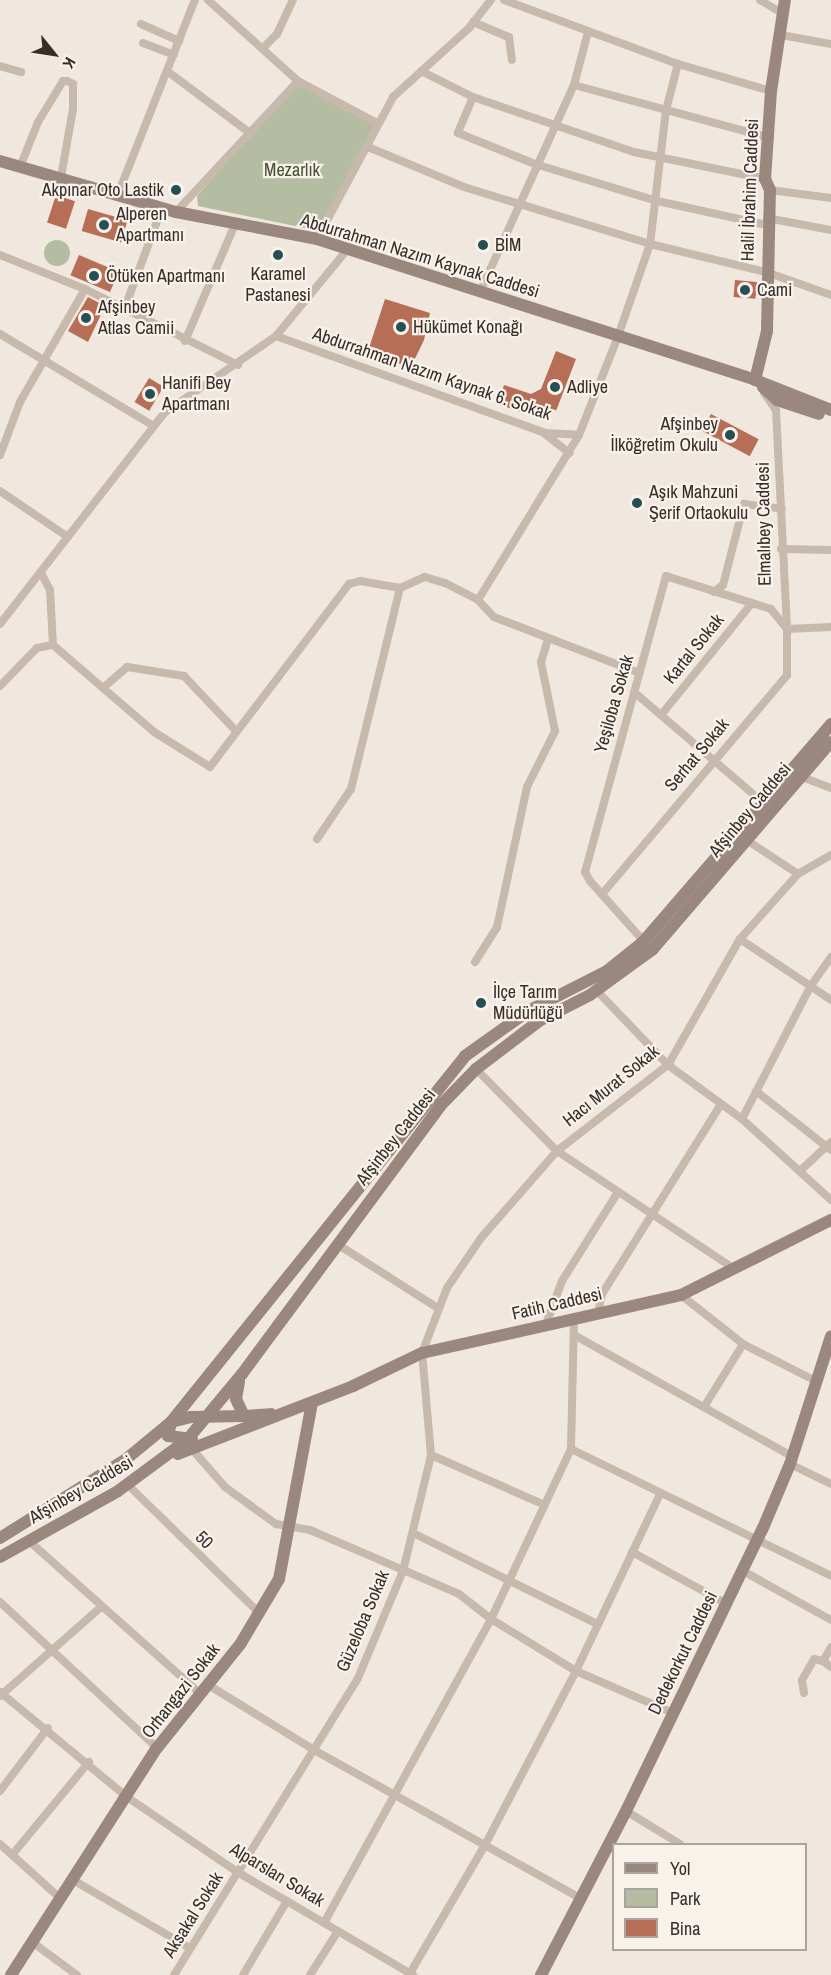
<!DOCTYPE html>
<meta charset="utf-8">
<style>
body{margin:0}
#map{position:relative;width:831px;height:1975px;overflow:hidden;background:#f0e8df;font-family:"Archivo Narrow",sans-serif}
div>[style]{position:absolute}
[style*='--x']{left:calc(var(--x)*1px);top:calc(var(--y)*1px);width:calc(var(--w)*1px);rotate:calc(var(--a)*1deg)}
.green>*{inset:0;background:#b4bda1}
.round{border-radius:50%}
.building>*{inset:0;background:#b76e56;transform-origin:0 0}
.street>*{height:8px;margin:-4px;padding:0 4px;transform-origin:4px;border-radius:4px;background:#c7b9ac}
.secondary>*{height:12px;margin:-6px;padding:0 6px;transform-origin:6px;border-radius:6px;background:#9a887e}
.dots>*{width:16px;height:16px;translate:-50% -50%;box-sizing:border-box;border:3px solid #f8f2eb;border-radius:50%}
span{translate:-50% -50%;white-space:nowrap;text-align:center;line-height:1.15;-webkit-text-stroke:4.5px #f8f2eb;paint-order:stroke}
.park-label{font-size:18px;color:#455131}
.poi-label{font-size:18px;color:#362e2a}
.right{translate:-100% -50%;text-align:right}
.left{translate:0 -50%;text-align:left}
.street-label{font-size:18px;color:#362e2a}
.legend{position:absolute;left:612px;top:1843px;width:195px;height:108px;box-sizing:border-box;background:#f8f2eb;border:2px solid #aaa49e;margin:0;padding:8px 10px;list-style:none;font-size:18px;color:#362e2a}
.legend li{display:flex;align-items:center;gap:12px;height:30px}
.legend b{width:30px;border:2px solid #aaa49e}
.north{position:absolute;left:24px;top:24px;width:60px;height:60px;-webkit-text-stroke:4px #f8f2eb;paint-order:stroke;rotate:120deg;font-size:16px;font-weight:700;line-height:24px;text-align:center;color:#362e2a}
.north::after{content:'';display:block;margin:auto;width:21px;height:27px;background:#362e2a;clip-path:polygon(50% 0,100% 100%,50% 72%,0 100%)}
</style>
<div id="map">
<div class="green">
<div style="clip-path:polygon(298px 81px,377px 123px,319px 231px,198px 206px,197px 196px)"></div>
<div class="round" style="left:44px;top:240px;width:26px;height:26px"></div>
</div>
<div class="building">
<div style="left:56px;top:195px;width:20px;height:29px;rotate:18deg"></div>
<div style="left:88px;top:209px;width:41px;height:23px;rotate:16deg"></div>
<div style="left:79px;top:255px;width:43px;height:22px;rotate:23deg"></div>
<div style="left:735px;top:280px;width:22px;height:17px;rotate:5deg"></div>
<div style="clip-path:polygon(88px 297px,105px 306px,88px 342px,68px 331px)"></div>
<div style="clip-path:polygon(385px 299px,430px 313px,424px 340px,411px 367px,367px 354px)"></div>
<div style="clip-path:polygon(556px 351px,576px 359px,556px 411px,538px 418px,498px 404px,504px 385px,531px 394px,541px 389px)"></div>
<div style="left:149px;top:378px;width:17px;height:28px;rotate:31deg"></div>
<div style="left:711px;top:414px;width:54px;height:19px;rotate:28deg"></div>
</div>
<div class="street">
<div style="--x:208;--y:0;--w:121;--a:42"></div>
<div style="--x:298;--y:81;--w:89;--a:28"></div>
<div style="--x:504;--y:0;--w:185;--a:20.2"></div>
<div style="--x:678;--y:64;--w:97;--a:16.2"></div>
<div style="--x:760;--y:0;--w:27;--a:31"></div>
<div style="--x:473;--y:22;--w:39;--a:23"></div>
<div style="--x:509;--y:37;--w:23;--a:83"></div>
<div style="--x:141;--y:24;--w:42;--a:24.1"></div>
<div style="--x:781;--y:35;--w:51;--a:10.2"></div>
<div style="--x:143;--y:43;--w:33;--a:21"></div>
<div style="--x:263;--y:48;--w:20;--a:-45"></div>
<div style="--x:277;--y:34;--w:38;--a:-65"></div>
<div style="--x:0;--y:66;--w:22;--a:16"></div>
<div style="--x:167;--y:71;--w:104;--a:36.8"></div>
<div style="--x:421;--y:71;--w:58;--a:26.6"></div>
<div style="--x:473;--y:97;--w:170;--a:18.9"></div>
<div style="--x:634;--y:152;--w:134;--a:11.6"></div>
<div style="--x:574;--y:85;--w:203;--a:15.1"></div>
<div style="--x:473;--y:97;--w:39;--a:113"></div>
<div style="--x:458;--y:133;--w:83;--a:21.9"></div>
<div style="--x:535;--y:164;--w:127;--a:16.9"></div>
<div style="--x:657;--y:201;--w:113;--a:12.3"></div>
<div style="--x:368;--y:147;--w:104;--a:22.6"></div>
<div style="--x:464;--y:187;--w:195;--a:17"></div>
<div style="--x:650;--y:244;--w:119;--a:13.6"></div>
<div style="--x:766;--y:272;--w:69;--a:19.5"></div>
<div style="--x:20;--y:167;--w:48;--a:-68.2"></div>
<div style="--x:38;--y:122;--w:48;--a:-58.6"></div>
<div style="--x:63;--y:81;--w:4;--a:0"></div>
<div style="--x:67;--y:81;--w:7;--a:27"></div>
<div style="--x:73;--y:84;--w:25;--a:90"></div>
<div style="--x:73;--y:109;--w:69;--a:100"></div>
<div style="--x:770;--y:190;--w:62;--a:7.5"></div>
<div style="--x:118;--y:194;--w:209;--a:-68.4"></div>
<div style="--x:176;--y:212;--w:179;--a:-47"></div>
<div style="--x:767;--y:218;--w:65;--a:10.6"></div>
<div style="--x:317;--y:239;--w:161;--a:-61.8"></div>
<div style="--x:393;--y:97;--w:103;--a:-42.2"></div>
<div style="--x:469;--y:28;--w:36;--a:-52"></div>
<div style="--x:0;--y:255;--w:92;--a:21.8"></div>
<div style="--x:85;--y:289;--w:171;--a:26.4"></div>
<div style="--x:480;--y:292;--w:227;--a:-65.6"></div>
<div style="--x:574;--y:85;--w:55;--a:-75.2"></div>
<div style="--x:124;--y:310;--w:109;--a:-69.6"></div>
<div style="--x:0;--y:334;--w:179;--a:30.9"></div>
<div style="--x:276;--y:336;--w:286;--a:19.8"></div>
<div style="--x:545;--y:433;--w:34;--a:3"></div>
<div style="--x:185;--y:341;--w:129;--a:-66.8"></div>
<div style="--x:764;--y:393;--w:21;--a:55"></div>
<div style="--x:776;--y:410;--w:219;--a:87.1"></div>
<div style="--x:787;--y:629;--w:44;--a:-2.6"></div>
<div style="--x:545;--y:434;--w:31;--a:38"></div>
<div style="--x:0;--y:455;--w:57;--a:-69.3"></div>
<div style="--x:20;--y:402;--w:130;--a:-60.1"></div>
<div style="--x:0;--y:491;--w:82;--a:34.1"></div>
<div style="--x:781;--y:549;--w:50;--a:1.1"></div>
<div style="--x:41;--y:573;--w:19;--a:62"></div>
<div style="--x:50;--y:590;--w:55;--a:86.9"></div>
<div style="--x:53;--y:645;--w:133;--a:40.7"></div>
<div style="--x:154;--y:732;--w:66;--a:32"></div>
<div style="--x:210;--y:767;--w:230;--a:-52.8"></div>
<div style="--x:349;--y:584;--w:11;--a:-15"></div>
<div style="--x:360;--y:581;--w:41;--a:9.9"></div>
<div style="--x:400;--y:588;--w:27;--a:-24"></div>
<div style="--x:425;--y:577;--w:21;--a:17"></div>
<div style="--x:445;--y:583;--w:37;--a:27"></div>
<div style="--x:478;--y:600;--w:23;--a:47"></div>
<div style="--x:494;--y:617;--w:156;--a:21"></div>
<div style="--x:714;--y:592;--w:11;--a:-38"></div>
<div style="--x:723;--y:585;--w:84;--a:-75.5"></div>
<div style="--x:744;--y:504;--w:38;--a:7"></div>
<div style="--x:478;--y:600;--w:193;--a:-58.5"></div>
<div style="--x:579;--y:435;--w:103;--a:-68.4"></div>
<div style="--x:617;--y:339;--w:101;--a:-70.8"></div>
<div style="--x:650;--y:244;--w:135;--a:-83.2"></div>
<div style="--x:666;--y:110;--w:48;--a:-75.4"></div>
<div style="--x:0;--y:624;--w:267;--a:-52.1"></div>
<div style="--x:164;--y:413;--w:136;--a:-34.5"></div>
<div style="--x:276;--y:336;--w:112;--a:-50.5"></div>
<div style="--x:0;--y:686;--w:53;--a:-45.8"></div>
<div style="--x:37;--y:648;--w:16;--a:-11"></div>
<div style="--x:103;--y:688;--w:32;--a:-41"></div>
<div style="--x:127;--y:667;--w:58;--a:9"></div>
<div style="--x:184;--y:676;--w:76;--a:46.6"></div>
<div style="--x:634;--y:692;--w:174;--a:40.6"></div>
<div style="--x:661;--y:715;--w:144;--a:-50.9"></div>
<div style="--x:802;--y:777;--w:31;--a:21"></div>
<div style="--x:317;--y:839;--w:60;--a:-55.8"></div>
<div style="--x:351;--y:789;--w:207;--a:-76.3"></div>
<div style="--x:748;--y:841;--w:60;--a:33.4"></div>
<div style="--x:603;--y:893;--w:285;--a:-49.8"></div>
<div style="--x:787;--y:675;--w:46;--a:-90"></div>
<div style="--x:787;--y:629;--w:26;--a:-129"></div>
<div style="--x:771;--y:609;--w:110;--a:-162.6"></div>
<div style="--x:666;--y:576;--w:307;--a:105.3"></div>
<div style="--x:585;--y:872;--w:10;--a:61"></div>
<div style="--x:590;--y:881;--w:86;--a:48.3"></div>
<div style="--x:740;--y:939;--w:110;--a:33.8"></div>
<div style="--x:475;--y:962;--w:41;--a:-57.8"></div>
<div style="--x:497;--y:927;--w:143;--a:-77.9"></div>
<div style="--x:527;--y:787;--w:63;--a:-63.4"></div>
<div style="--x:555;--y:731;--w:70;--a:-101.5"></div>
<div style="--x:541;--y:662;--w:24;--a:-73"></div>
<div style="--x:591;--y:994;--w:8;--a:-7"></div>
<div style="--x:599;--y:993;--w:100;--a:46.2"></div>
<div style="--x:668;--y:1065;--w:92;--a:36.1"></div>
<div style="--x:742;--y:1119;--w:120;--a:42.3"></div>
<div style="--x:476;--y:1069;--w:115;--a:45.4"></div>
<div style="--x:557;--y:1151;--w:211;--a:33.6"></div>
<div style="--x:756;--y:1091;--w:95;--a:38.2"></div>
<div style="--x:742;--y:1119;--w:148;--a:-62.7"></div>
<div style="--x:810;--y:987;--w:37;--a:-55"></div>
<div style="--x:801;--y:1170;--w:41;--a:-43"></div>
<div style="--x:337;--y:1244;--w:120;--a:32.4"></div>
<div style="--x:681;--y:1295;--w:79;--a:38.3"></div>
<div style="--x:743;--y:1344;--w:80;--a:26.9"></div>
<div style="--x:598;--y:1314;--w:20;--a:-79"></div>
<div style="--x:602;--y:1294;--w:224;--a:-57.9"></div>
<div style="--x:545;--y:1327;--w:49;--a:-69.7"></div>
<div style="--x:562;--y:1281;--w:105;--a:-57.8"></div>
<div style="--x:574;--y:1335;--w:251;--a:29.1"></div>
<div style="--x:704;--y:1407;--w:74;--a:-58.2"></div>
<div style="--x:191;--y:1448;--w:52;--a:48.9"></div>
<div style="--x:225;--y:1487;--w:63;--a:36"></div>
<div style="--x:276;--y:1524;--w:35;--a:10"></div>
<div style="--x:310;--y:1530;--w:162;--a:23.2"></div>
<div style="--x:459;--y:1594;--w:41;--a:38"></div>
<div style="--x:491;--y:1619;--w:100;--a:31.5"></div>
<div style="--x:576;--y:1671;--w:106;--a:23.4"></div>
<div style="--x:571;--y:1449;--w:289;--a:26"></div>
<div style="--x:431;--y:1455;--w:124;--a:23.7"></div>
<div style="--x:790;--y:1464;--w:46;--a:26"></div>
<div style="--x:128;--y:1485;--w:185;--a:44.3"></div>
<div style="--x:415;--y:1534;--w:203;--a:26.3"></div>
<div style="--x:29;--y:1541;--w:230;--a:41.7"></div>
<div style="--x:632;--y:1552;--w:108;--a:28.7"></div>
<div style="--x:743;--y:1571;--w:101;--a:29.1"></div>
<div style="--x:0;--y:1602;--w:214;--a:42.9"></div>
<div style="--x:823;--y:1661;--w:10;--a:37"></div>
<div style="--x:210;--y:1686;--w:122;--a:31.6"></div>
<div style="--x:314;--y:1750;--w:307;--a:29.1"></div>
<div style="--x:0;--y:1692;--w:165;--a:39.6"></div>
<div style="--x:127;--y:1797;--w:135;--a:34.2"></div>
<div style="--x:239;--y:1873;--w:202;--a:30.4"></div>
<div style="--x:804;--y:1693;--w:13;--a:-99"></div>
<div style="--x:802;--y:1680;--w:24;--a:-60"></div>
<div style="--x:814;--y:1659;--w:9;--a:13"></div>
<div style="--x:823;--y:1661;--w:16;--a:-60"></div>
<div style="--x:0;--y:1696;--w:135;--a:-41.4"></div>
<div style="--x:0;--y:1791;--w:79;--a:-52.7"></div>
<div style="--x:626;--y:1811;--w:63;--a:31.4"></div>
<div style="--x:0;--y:1844;--w:81;--a:42"></div>
<div style="--x:12;--y:1855;--w:121;--a:-50.4"></div>
<div style="--x:73;--y:1880;--w:135;--a:30.2"></div>
<div style="--x:324;--y:1923;--w:347;--a:-61.2"></div>
<div style="--x:491;--y:1619;--w:188;--a:-64.8"></div>
<div style="--x:571;--y:1449;--w:129;--a:-88.7"></div>
<div style="--x:32;--y:1942;--w:56;--a:36.3"></div>
<div style="--x:174;--y:1975;--w:349;--a:-58.2"></div>
<div style="--x:358;--y:1678;--w:116;--a:-67.2"></div>
<div style="--x:403;--y:1571;--w:119;--a:-76.4"></div>
<div style="--x:431;--y:1455;--w:102;--a:-95"></div>
<div style="--x:422;--y:1353;--w:70;--a:-69"></div>
<div style="--x:447;--y:1288;--w:60;--a:-55.8"></div>
<div style="--x:481;--y:1238;--w:116;--a:-48.9"></div>
<div style="--x:557;--y:1151;--w:140;--a:-37.8"></div>
<div style="--x:668;--y:1065;--w:145;--a:-60.3"></div>
<div style="--x:740;--y:939;--w:87;--a:-48.3"></div>
<div style="--x:798;--y:874;--w:38;--a:-30"></div>
<div style="--x:243;--y:1975;--w:86;--a:-59.3"></div>
<div style="--x:310;--y:1975;--w:52;--a:-57.5"></div>
<div style="--x:409;--y:1975;--w:151;--a:-59.7"></div>
<div style="--x:485;--y:1845;--w:196;--a:-62.4"></div>
<div style="--x:576;--y:1671;--w:196;--a:-64.6"></div>
</div>
<div class="secondary">
<div style="--x:0;--y:161;--w:183;--a:16.2"></div>
<div style="--x:176;--y:212;--w:144;--a:10.8"></div>
<div style="--x:317;--y:239;--w:460;--a:17.8"></div>
<div style="--x:755;--y:380;--w:82;--a:21.5"></div>
<div style="--x:755;--y:380;--w:50;--a:-76.2"></div>
<div style="--x:767;--y:331;--w:141;--a:-88.8"></div>
<div style="--x:770;--y:190;--w:12;--a:-114"></div>
<div style="--x:765;--y:179;--w:88;--a:-86.1"></div>
<div style="--x:771;--y:91;--w:92;--a:-81.3"></div>
<div style="--x:763;--y:387;--w:19;--a:43"></div>
<div style="--x:777;--y:400;--w:44;--a:18.4"></div>
<div style="--x:239;--y:1382;--w:17;--a:100"></div>
<div style="--x:236;--y:1399;--w:19;--a:65"></div>
<div style="--x:244;--y:1416;--w:27;--a:-4"></div>
<div style="--x:192;--y:1439;--w:24;--a:-173"></div>
<div style="--x:168;--y:1436;--w:14;--a:-78"></div>
<div style="--x:171;--y:1422;--w:21;--a:-14"></div>
<div style="--x:191;--y:1417;--w:53;--a:-1.1"></div>
<div style="--x:178;--y:1454;--w:188;--a:-21.2"></div>
<div style="--x:353;--y:1386;--w:76;--a:-25.6"></div>
<div style="--x:422;--y:1353;--w:265;--a:-12.6"></div>
<div style="--x:681;--y:1295;--w:168;--a:-26.6"></div>
<div style="--x:0;--y:1538;--w:147;--a:-32"></div>
<div style="--x:125;--y:1460;--w:60;--a:-39.6"></div>
<div style="--x:171;--y:1422;--w:469;--a:-51.2"></div>
<div style="--x:465;--y:1056;--w:77;--a:-35.5"></div>
<div style="--x:528;--y:1011;--w:89;--a:-26.9"></div>
<div style="--x:607;--y:971;--w:46;--a:-38.9"></div>
<div style="--x:643;--y:942;--w:288;--a:-49.2"></div>
<div style="--x:0;--y:1557;--w:135;--a:-29.2"></div>
<div style="--x:118;--y:1491;--w:86;--a:-36.5"></div>
<div style="--x:187;--y:1440;--w:86;--a:-50.2"></div>
<div style="--x:242;--y:1374;--w:333;--a:-53.5"></div>
<div style="--x:440;--y:1106;--w:52;--a:-45.8"></div>
<div style="--x:476;--y:1069;--w:79;--a:-37.3"></div>
<div style="--x:539;--y:1021;--w:57;--a:-27"></div>
<div style="--x:590;--y:995;--w:77;--a:-36"></div>
<div style="--x:652;--y:950;--w:274;--a:-49.3"></div>
<div style="--x:11;--y:1975;--w:270;--a:-57.3"></div>
<div style="--x:157;--y:1748;--w:134;--a:-51.3"></div>
<div style="--x:241;--y:1643;--w:74;--a:-59.3"></div>
<div style="--x:279;--y:1579;--w:179;--a:-79.4"></div>
<div style="--x:541;--y:1975;--w:185;--a:-62.6"></div>
<div style="--x:626;--y:1811;--w:314;--a:-64.2"></div>
<div style="--x:763;--y:1528;--w:69;--a:-67.1"></div>
<div style="--x:790;--y:1464;--w:134;--a:-72.2"></div>
</div>
<div class="dots">
<div style="left:176px;top:190px;background:#254f52"></div>
<div style="left:104px;top:225px;background:#254f52"></div>
<div style="left:483px;top:245px;background:#254f52"></div>
<div style="left:278px;top:255px;background:#254f52"></div>
<div style="left:94px;top:276px;background:#254f52"></div>
<div style="left:745px;top:290px;background:#254f52"></div>
<div style="left:86px;top:318px;background:#254f52"></div>
<div style="left:401px;top:327px;background:#254f52"></div>
<div style="left:555px;top:387px;background:#254f52"></div>
<div style="left:150px;top:394px;background:#254f52"></div>
<div style="left:730px;top:435px;background:#254f52"></div>
<div style="left:637px;top:503px;background:#254f52"></div>
<div style="left:481px;top:1003px;background:#254f52"></div>
</div>
<div class="park-label">
<span style="left:292px;top:170px">Mezarlık</span>
</div>
<div class="poi-label">
<span class="right" style="left:164px;top:190px">Akpınar Oto Lastik</span>
<span class="left" style="left:116px;top:225px">Alperen<br>Apartmanı</span>
<span class="left" style="left:495px;top:245px">BİM</span>
<span style="left:278px;top:285px">Karamel<br>Pastanesi</span>
<span class="left" style="left:106px;top:276px">Ötüken Apartmanı</span>
<span class="left" style="left:757px;top:290px">Cami</span>
<span class="left" style="left:98px;top:318px">Afşinbey<br>Atlas Camii</span>
<span class="left" style="left:413px;top:327px">Hükümet Konağı</span>
<span class="left" style="left:162px;top:394px">Hanifi Bey<br>Apartmanı</span>
<span class="left" style="left:567px;top:387px">Adliye</span>
<span class="right" style="left:718px;top:435px">Afşinbey<br>İlköğretim Okulu</span>
<span class="left" style="left:649px;top:503px">Aşık Mahzuni<br>Şerif Ortaokulu</span>
<span class="left" style="left:493px;top:1003px">İlçe Tarım<br>Müdürlüğü</span>
</div>
<div class="street-label">
<span style="left:750px;top:190px;rotate:-88deg">Halil İbrahim Caddesi</span>
<span style="left:420px;top:256px;rotate:17deg">Abdurrahman Nazım Kaynak Caddesi</span>
<span style="left:432px;top:374px;rotate:19deg">Abdurrahman Nazım Kaynak 6. Sokak</span>
<span style="left:764px;top:524px;rotate:-91deg">Elmalıbey Caddesi</span>
<span style="left:694px;top:649px;rotate:-51deg">Kartal Sokak</span>
<span style="left:614px;top:704px;rotate:-74deg">Yeşiloba Sokak</span>
<span style="left:697px;top:755px;rotate:-50deg">Serhat Sokak</span>
<span style="left:750px;top:810px;rotate:-50deg">Afşinbey Caddesi</span>
<span style="left:611px;top:1086px;rotate:-39deg">Hacı Murat Sokak</span>
<span style="left:396px;top:1137px;rotate:-52deg">Afşinbey Caddesi</span>
<span style="left:557px;top:1304px;rotate:-13deg">Fatih Caddesi</span>
<span style="left:81px;top:1490px;rotate:-30deg">Afşinbey Caddesi</span>
<span style="left:204px;top:1540px;rotate:45deg">50</span>
<span style="left:363px;top:1621px;rotate:-67deg">Güzeloba Sokak</span>
<span style="left:683px;top:1653px;rotate:-64deg">Dedekorkut Caddesi</span>
<span style="left:181px;top:1691px;rotate:-52deg">Orhangazi Sokak</span>
<span style="left:277px;top:1875px;rotate:31deg">Alparslan Sokak</span>
<span style="left:193px;top:1915px;rotate:-58deg">Aksakal Sokak</span>
</div>
<ul class="legend">
<li><b style="height:8px;background:#9a887e"></b>Yol</li>
<li><b style="height:16px;background:#b4bda1"></b>Park</li>
<li><b style="height:16px;background:#b76e56"></b>Bina</li>
</ul>
<div class="north">K</div>
</div>
